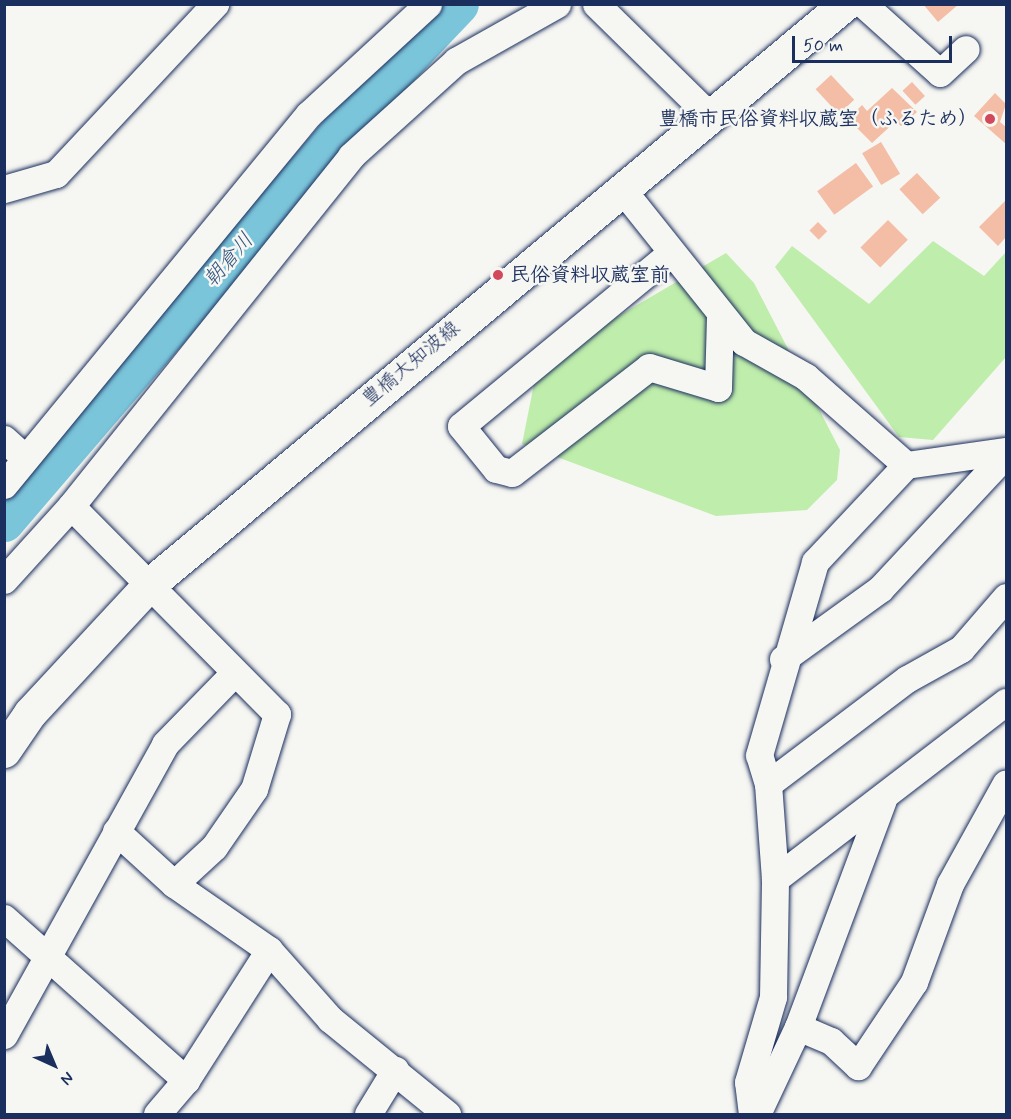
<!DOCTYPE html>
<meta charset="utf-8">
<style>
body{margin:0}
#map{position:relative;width:1011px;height:1119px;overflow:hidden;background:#f6f6f2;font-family:Mynerve,"Klee One",sans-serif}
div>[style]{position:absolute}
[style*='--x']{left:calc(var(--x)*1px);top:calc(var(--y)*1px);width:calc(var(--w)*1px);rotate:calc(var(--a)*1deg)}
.green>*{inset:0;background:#bfedab}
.river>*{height:39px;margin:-19.5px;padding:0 19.5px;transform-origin:19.5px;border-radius:19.5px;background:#7bc5db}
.building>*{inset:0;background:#f3bda6;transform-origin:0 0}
.roads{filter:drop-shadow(0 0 2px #1b2f5e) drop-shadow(0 0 2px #1b2f5e)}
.minor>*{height:27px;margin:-13.5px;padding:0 13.5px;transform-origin:13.5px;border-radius:13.5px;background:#f6f6f2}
.major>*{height:33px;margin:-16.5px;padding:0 16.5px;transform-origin:16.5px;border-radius:16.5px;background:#f6f6f2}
.dots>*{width:16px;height:16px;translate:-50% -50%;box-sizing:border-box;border:3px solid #f6f6f2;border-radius:50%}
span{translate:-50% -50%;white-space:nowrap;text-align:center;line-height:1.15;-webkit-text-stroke:5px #f6f6f2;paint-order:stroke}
.poi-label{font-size:20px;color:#1b2f5e;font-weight:700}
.right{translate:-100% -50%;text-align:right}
.left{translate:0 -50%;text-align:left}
.street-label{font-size:20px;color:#1b2f5e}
.water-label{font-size:21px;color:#33547d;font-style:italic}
.frame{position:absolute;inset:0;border:6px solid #1b2f5e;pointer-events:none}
.north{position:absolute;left:24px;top:1035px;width:60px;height:60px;-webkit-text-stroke:4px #f6f6f2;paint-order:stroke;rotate:136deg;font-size:16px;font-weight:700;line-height:24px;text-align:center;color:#1b2f5e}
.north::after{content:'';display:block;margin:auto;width:21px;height:27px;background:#1b2f5e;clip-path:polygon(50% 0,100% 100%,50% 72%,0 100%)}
.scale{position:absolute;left:792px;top:36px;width:160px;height:27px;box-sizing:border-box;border:3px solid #1b2f5e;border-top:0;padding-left:8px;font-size:18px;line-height:21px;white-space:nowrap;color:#1b2f5e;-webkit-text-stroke:4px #f6f6f2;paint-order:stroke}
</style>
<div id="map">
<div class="green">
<div style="clip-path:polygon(933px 241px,984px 276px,1006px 252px,1006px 357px,933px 440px,899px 437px,775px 267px,792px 246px,869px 304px)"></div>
<div style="clip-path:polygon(726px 253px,754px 283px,840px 450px,837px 480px,807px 510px,716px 516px,522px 444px,534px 384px,608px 322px)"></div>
</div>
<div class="river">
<div style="--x:4;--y:522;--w:528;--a:-49.38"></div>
<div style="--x:348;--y:121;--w:161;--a:-46.5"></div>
</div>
<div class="building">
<div style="clip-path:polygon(923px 4px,959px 4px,938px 22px)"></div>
<div style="left:831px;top:75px;width:34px;height:21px;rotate:47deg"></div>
<div style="left:912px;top:82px;width:19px;height:13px;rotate:47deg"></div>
<div style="clip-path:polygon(892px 88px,917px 112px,901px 126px,896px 121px,872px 143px,848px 119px,862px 105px,867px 111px)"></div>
<div style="clip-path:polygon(995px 93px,1006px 104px,1000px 122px,1006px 127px,1006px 144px,974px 116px)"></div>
<div style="left:881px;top:142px;width:37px;height:22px;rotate:59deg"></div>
<div style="left:856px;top:163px;width:29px;height:48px;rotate:54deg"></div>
<div style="left:917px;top:173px;width:34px;height:24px;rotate:47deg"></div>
<div style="clip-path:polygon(1006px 200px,1006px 237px,998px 246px,979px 227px)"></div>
<div style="left:888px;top:220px;width:28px;height:39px;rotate:45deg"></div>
<div style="left:818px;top:222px;width:13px;height:12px;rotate:45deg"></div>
</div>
<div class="roads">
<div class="minor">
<div style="--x:596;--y:4;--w:160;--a:44.5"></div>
<div style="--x:863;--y:4;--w:103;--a:41.9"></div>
<div style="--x:940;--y:73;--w:35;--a:-43"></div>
<div style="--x:621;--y:188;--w:197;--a:51.4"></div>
<div style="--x:744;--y:342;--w:71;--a:29.4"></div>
<div style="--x:806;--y:377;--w:133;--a:41.3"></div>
<div style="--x:906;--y:465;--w:101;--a:-8"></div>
<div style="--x:4;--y:189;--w:54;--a:-16.1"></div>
<div style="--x:56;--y:174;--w:233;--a:-46.9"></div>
<div style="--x:671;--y:253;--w:272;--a:140.5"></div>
<div style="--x:461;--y:426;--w:55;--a:50.9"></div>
<div style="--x:496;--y:469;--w:16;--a:14"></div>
<div style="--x:512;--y:473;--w:173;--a:-37.7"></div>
<div style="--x:649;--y:367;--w:72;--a:16.9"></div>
<div style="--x:718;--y:388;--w:70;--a:-88.4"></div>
<div style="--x:4;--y:439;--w:28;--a:42"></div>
<div style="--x:4;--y:485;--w:480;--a:-50.6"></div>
<div style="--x:309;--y:114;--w:162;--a:-42.7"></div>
<div style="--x:71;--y:506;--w:293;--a:45.3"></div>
<div style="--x:277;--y:714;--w:78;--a:107"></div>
<div style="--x:254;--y:789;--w:70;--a:124.6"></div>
<div style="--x:214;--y:847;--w:54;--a:137.2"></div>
<div style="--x:4;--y:580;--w:100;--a:-47.8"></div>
<div style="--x:71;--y:506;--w:448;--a:-51.3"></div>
<div style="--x:351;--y:156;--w:142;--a:-42.1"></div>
<div style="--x:456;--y:61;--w:116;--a:-29.4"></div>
<div style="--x:783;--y:659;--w:120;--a:-35.8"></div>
<div style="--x:880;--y:589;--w:185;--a:-47"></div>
<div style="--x:768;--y:784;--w:174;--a:-37.1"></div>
<div style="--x:907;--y:679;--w:62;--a:-29.1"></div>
<div style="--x:961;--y:649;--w:69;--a:-49.1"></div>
<div style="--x:116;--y:831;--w:79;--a:42.4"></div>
<div style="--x:174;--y:884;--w:116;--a:34.8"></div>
<div style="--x:269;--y:950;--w:92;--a:48.5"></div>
<div style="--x:330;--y:1019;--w:151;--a:39.1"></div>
<div style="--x:775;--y:879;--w:291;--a:-37.5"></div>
<div style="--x:4;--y:918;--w:244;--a:41.7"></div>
<div style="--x:798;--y:1027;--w:36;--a:23"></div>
<div style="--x:831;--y:1041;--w:37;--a:43"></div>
<div style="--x:858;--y:1066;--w:101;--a:-56.3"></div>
<div style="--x:914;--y:982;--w:104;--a:-69.8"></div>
<div style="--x:950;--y:884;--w:115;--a:-61"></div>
<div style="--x:4;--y:1035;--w:333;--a:-61"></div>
<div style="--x:165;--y:744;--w:100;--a:-45.8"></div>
<div style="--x:157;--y:1114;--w:45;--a:-49.5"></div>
<div style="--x:186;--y:1080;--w:154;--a:-57.4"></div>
<div style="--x:368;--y:1114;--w:52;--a:-58.5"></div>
<div style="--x:752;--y:1114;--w:32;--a:-97"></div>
<div style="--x:748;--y:1082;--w:89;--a:-73.6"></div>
<div style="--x:773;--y:997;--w:118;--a:-89"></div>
<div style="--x:775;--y:879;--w:95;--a:-94.2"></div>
<div style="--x:768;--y:784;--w:30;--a:-107"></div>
<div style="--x:759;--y:755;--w:201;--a:-73.8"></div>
<div style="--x:815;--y:562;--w:133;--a:-46.8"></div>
<div style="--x:757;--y:1114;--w:96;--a:-64.8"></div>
<div style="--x:798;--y:1027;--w:242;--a:-69.5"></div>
</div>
<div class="major">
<div style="--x:4;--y:751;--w:46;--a:-55.6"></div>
<div style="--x:30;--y:713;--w:176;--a:-47.1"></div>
<div style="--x:150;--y:584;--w:905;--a:-39.85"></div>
</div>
</div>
<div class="dots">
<div style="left:990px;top:119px;background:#d1495b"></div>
<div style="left:498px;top:275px;background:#d1495b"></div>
</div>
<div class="poi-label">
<span class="right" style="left:978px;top:119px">豊橋市民俗資料収蔵室（ふるため）</span>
<span class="left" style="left:510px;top:275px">民俗資料収蔵室前</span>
</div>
<div class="street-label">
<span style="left:411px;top:364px;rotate:-40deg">豊橋大知波線</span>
</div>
<div class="water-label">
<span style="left:229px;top:260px;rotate:-49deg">朝倉川</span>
</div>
<div class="frame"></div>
<div class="north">N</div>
<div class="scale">50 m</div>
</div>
